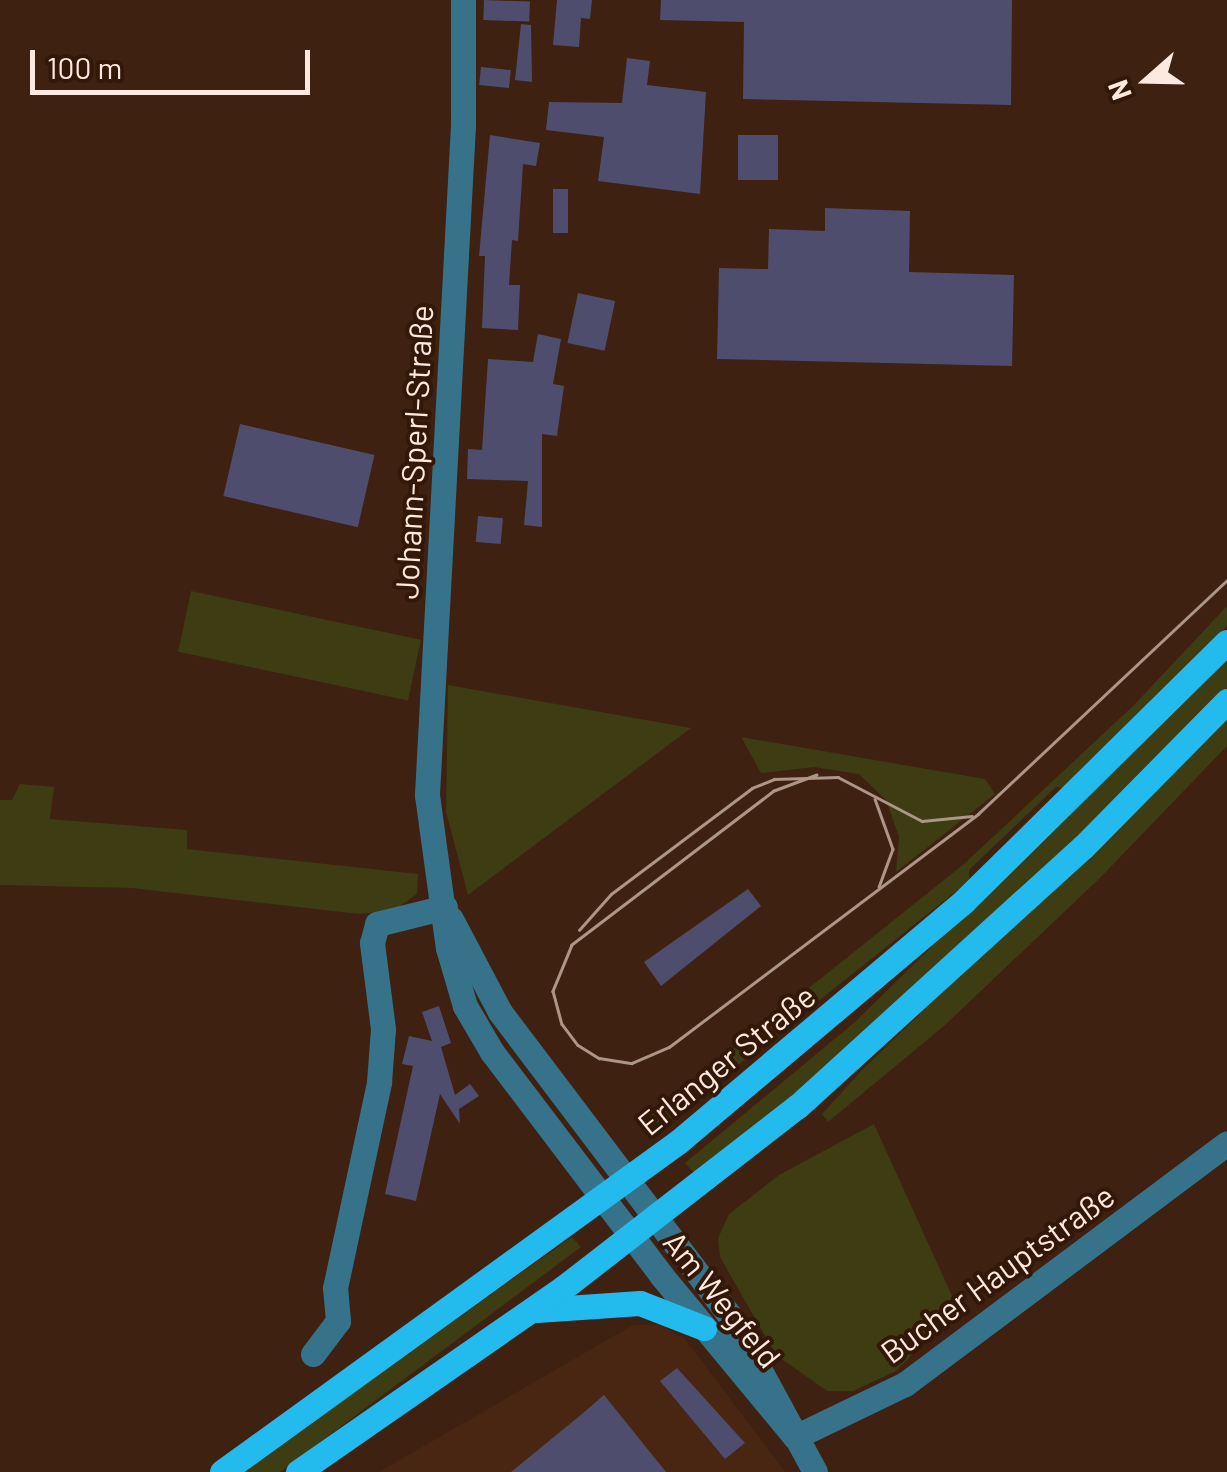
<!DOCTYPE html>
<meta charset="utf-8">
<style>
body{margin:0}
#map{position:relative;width:1227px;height:1472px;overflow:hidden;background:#3e2111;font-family:Barlow,sans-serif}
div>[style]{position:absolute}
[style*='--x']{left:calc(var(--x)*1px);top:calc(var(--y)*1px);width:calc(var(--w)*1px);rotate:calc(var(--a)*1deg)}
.built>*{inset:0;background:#492612}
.green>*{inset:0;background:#3d3c12;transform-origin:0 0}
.building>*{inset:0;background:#4f4d6d;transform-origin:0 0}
.minor>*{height:25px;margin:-12.5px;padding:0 12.5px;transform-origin:12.5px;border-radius:12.5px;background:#37728b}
.major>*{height:25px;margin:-12.5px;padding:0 12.5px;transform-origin:12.5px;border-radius:12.5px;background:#23baee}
.tram>*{height:2.5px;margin:-1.25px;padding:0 1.25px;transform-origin:1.25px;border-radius:1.25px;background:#ad9588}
span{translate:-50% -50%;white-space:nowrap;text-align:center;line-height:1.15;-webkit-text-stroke:8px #331707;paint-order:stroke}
.street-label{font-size:32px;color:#fde9df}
.north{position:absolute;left:1097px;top:30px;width:100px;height:100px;-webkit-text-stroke:8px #331707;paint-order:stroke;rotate:250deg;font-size:28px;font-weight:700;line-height:40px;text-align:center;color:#fde9df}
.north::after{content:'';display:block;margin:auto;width:35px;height:45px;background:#fde9df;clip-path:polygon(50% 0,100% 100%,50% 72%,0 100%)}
.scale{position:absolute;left:30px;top:50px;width:280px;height:45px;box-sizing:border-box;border:5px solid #fde9df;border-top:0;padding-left:12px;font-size:30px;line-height:35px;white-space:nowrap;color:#fde9df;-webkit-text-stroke:8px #331707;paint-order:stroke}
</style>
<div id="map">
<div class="built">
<div style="clip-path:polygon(659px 1324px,685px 1339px,785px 1472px,379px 1472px,633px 1325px)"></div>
</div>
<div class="green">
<div style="left:191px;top:591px;width:235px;height:62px;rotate:12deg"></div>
<div style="clip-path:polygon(1227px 606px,1227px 626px,1067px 788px,1056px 787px,969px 870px,969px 881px,658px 1129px,650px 1115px,964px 864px,1134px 705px)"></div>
<div style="clip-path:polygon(1227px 657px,1227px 688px,1073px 842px,795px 1095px,694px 1173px,685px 1163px,855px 1022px)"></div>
<div style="clip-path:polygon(448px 685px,691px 728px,468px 895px,446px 812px)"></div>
<div style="clip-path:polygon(1227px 718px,1227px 746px,1100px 878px,944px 1026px,828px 1122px,822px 1114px,862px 1070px)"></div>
<div style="clip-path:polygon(741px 737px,985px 779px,995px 794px,896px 872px,899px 837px,886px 800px,859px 774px,814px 767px,761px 773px)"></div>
<div style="clip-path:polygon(20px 784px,54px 787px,50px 819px,187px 830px,187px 849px,418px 874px,417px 894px,394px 910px,360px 914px,132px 888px,0 885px,0 800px,12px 800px)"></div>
<div style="clip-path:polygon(874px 1124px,958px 1309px,896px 1371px,853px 1391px,827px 1391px,776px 1355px,720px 1257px,718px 1238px,729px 1214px,779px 1175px)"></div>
<div style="clip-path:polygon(572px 1237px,581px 1247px,280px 1472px,242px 1472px)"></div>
</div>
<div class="building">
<div style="left:484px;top:0;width:46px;height:20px;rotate:2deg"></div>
<div style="clip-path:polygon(557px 0,592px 0,590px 19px,581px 18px,579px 47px,553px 45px)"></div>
<div style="clip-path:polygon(661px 0,1012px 0,1011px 105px,743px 99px,744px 22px,660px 20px)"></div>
<div style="clip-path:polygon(521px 24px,531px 25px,532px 82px,515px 80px)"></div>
<div style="clip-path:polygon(627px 58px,650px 61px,647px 85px,706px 92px,700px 194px,598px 181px,604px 137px,546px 130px,549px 102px,622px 103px)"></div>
<div style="left:481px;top:67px;width:30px;height:18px;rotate:6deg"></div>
<div style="clip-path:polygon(490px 135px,540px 143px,536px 166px,523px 164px,518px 241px,512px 240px,509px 285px,520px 285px,518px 330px,482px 328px,485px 256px,479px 256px)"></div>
<div style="left:738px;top:135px;width:40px;height:45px"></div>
<div style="left:553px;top:189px;width:15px;height:44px"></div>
<div style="clip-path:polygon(825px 208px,910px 211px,909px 272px,1014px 275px,1012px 366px,717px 359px,719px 268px,768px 269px,769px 229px,825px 231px)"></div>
<div style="left:578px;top:293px;width:38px;height:51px;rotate:12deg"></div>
<div style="clip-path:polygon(538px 334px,561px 339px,553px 384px,564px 386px,557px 436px,542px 434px,542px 527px,524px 525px,528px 481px,467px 479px,468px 449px,482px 450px,488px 359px,533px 362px)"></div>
<div style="left:240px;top:424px;width:138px;height:74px;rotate:13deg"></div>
<div style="left:478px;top:516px;width:25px;height:26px;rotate:5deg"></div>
<div style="clip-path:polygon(748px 889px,761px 906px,661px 986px,644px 962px)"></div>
<div style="clip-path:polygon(439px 1006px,451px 1043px,441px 1047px,455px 1095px,470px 1084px,479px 1096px,459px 1109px,460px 1124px,440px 1094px,416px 1201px,385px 1194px,413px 1066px,402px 1064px,409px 1036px,432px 1041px,422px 1012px)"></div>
<div style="clip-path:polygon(677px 1368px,745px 1443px,725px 1459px,660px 1381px)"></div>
<div style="clip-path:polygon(604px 1395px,666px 1472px,511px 1472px,582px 1414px)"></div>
</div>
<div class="minor">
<div style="--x:463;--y:0;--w:125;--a:90"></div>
<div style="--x:463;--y:125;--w:671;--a:93.08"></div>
<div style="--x:427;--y:795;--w:154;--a:82.2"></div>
<div style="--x:448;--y:948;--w:60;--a:73.7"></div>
<div style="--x:465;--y:1006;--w:53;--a:59.6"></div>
<div style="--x:492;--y:1052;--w:280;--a:52.8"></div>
<div style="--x:661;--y:1275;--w:210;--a:50.4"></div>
<div style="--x:451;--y:919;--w:105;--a:62.2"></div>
<div style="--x:500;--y:1012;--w:383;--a:52.9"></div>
<div style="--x:731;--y:1317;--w:176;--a:61.5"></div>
<div style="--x:313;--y:1354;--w:41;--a:-52.9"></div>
<div style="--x:338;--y:1321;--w:33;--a:-95"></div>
<div style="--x:335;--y:1288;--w:211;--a:-77.9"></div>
<div style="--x:379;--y:1082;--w:53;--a:-85.7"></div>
<div style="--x:383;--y:1029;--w:87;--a:-97.3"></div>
<div style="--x:372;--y:943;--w:20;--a:-75"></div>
<div style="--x:377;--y:924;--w:70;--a:-14"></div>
<div style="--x:795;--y:1437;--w:122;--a:-25.7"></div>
<div style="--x:905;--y:1384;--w:402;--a:-36.8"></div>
</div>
<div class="major">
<div style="--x:537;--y:1310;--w:103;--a:-3.9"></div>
<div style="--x:640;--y:1303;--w:69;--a:21.3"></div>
<div style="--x:222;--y:1472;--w:563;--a:-35.89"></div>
<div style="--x:678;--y:1142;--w:374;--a:-40.1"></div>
<div style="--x:964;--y:901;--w:369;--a:-44.6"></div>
<div style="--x:298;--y:1472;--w:323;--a:-34.8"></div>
<div style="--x:563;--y:1288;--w:297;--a:-37.8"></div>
<div style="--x:798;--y:1106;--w:385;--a:-42.3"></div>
<div style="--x:1083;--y:847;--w:205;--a:-45.4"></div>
</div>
<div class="tram">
<div style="--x:817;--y:775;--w:46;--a:159.6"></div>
<div style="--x:774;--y:791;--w:254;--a:142.7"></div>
<div style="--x:572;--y:945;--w:50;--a:112.4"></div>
<div style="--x:553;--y:991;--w:34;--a:75"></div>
<div style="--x:562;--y:1024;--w:26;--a:53"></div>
<div style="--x:578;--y:1045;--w:25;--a:32"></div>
<div style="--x:599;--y:1058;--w:33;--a:9"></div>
<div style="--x:632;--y:1063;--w:40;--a:-23.4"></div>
<div style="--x:669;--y:1047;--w:387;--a:-37"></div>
<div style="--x:978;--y:814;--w:342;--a:-43.2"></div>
<div style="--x:875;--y:799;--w:53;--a:70.2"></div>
<div style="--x:893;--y:849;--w:40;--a:110.2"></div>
<div style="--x:579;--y:930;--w:48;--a:-48.4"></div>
<div style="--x:611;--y:894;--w:176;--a:-36.9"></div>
<div style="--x:752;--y:788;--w:24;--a:-22"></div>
<div style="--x:774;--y:779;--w:64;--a:-1.8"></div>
<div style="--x:838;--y:777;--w:95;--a:27.6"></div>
<div style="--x:922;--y:821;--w:50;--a:-5.7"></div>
</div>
<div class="street-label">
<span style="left:413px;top:452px;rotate:-87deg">Johann-Sperl-Straße</span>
<span style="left:726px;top:1059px;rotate:-39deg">Erlanger Straße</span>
<span style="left:997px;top:1273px;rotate:-36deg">Bucher Hauptstraße</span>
<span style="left:723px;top:1299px;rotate:51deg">Am Wegfeld</span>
</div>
<div class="north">N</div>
<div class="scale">100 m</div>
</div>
